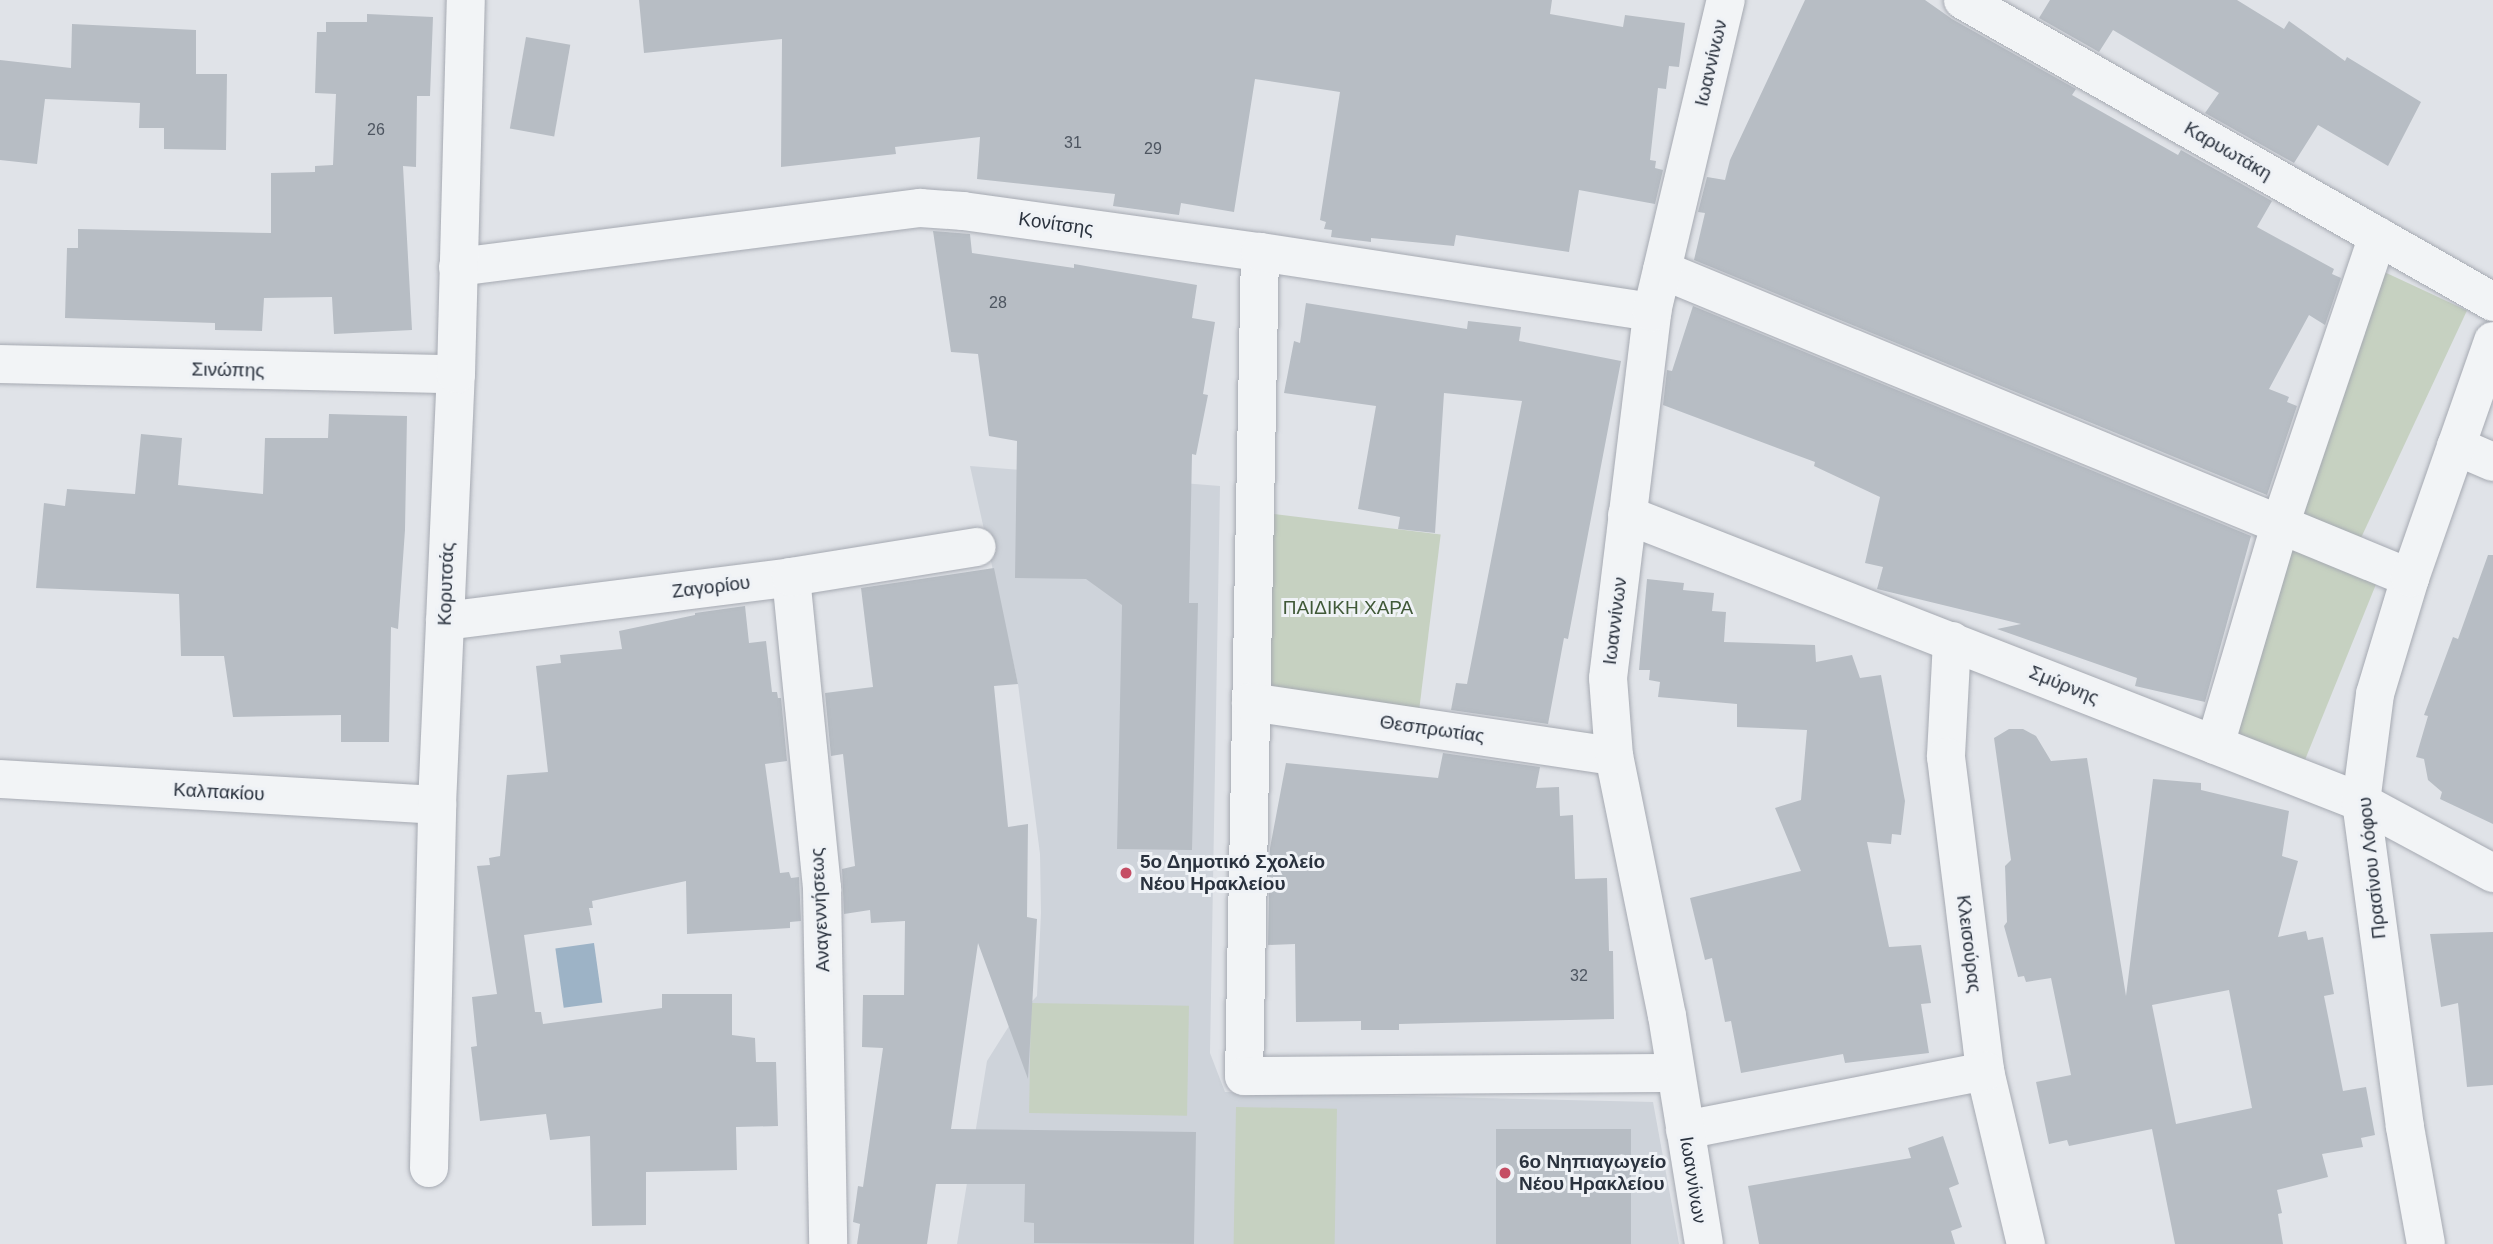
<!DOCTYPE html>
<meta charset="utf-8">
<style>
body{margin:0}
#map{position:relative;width:2493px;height:1244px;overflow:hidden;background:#e0e3e8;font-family:Arial,sans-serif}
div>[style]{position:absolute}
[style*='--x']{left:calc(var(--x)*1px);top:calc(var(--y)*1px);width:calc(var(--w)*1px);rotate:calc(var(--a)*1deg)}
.built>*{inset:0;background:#ced3da}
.green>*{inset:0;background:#c6d1c1;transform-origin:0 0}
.water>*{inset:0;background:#9db3c6;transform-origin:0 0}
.building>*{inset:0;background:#b7bdc4;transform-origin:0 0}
.roads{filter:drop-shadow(0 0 2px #a6aab2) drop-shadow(0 0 2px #a6aab2)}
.minor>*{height:38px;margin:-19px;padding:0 19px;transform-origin:19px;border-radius:19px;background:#f2f4f6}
.dots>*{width:19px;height:19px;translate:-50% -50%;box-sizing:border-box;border:4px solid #eff2f6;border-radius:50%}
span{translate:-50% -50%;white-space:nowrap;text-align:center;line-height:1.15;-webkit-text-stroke:6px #eff2f6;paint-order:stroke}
.number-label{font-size:16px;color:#4d5560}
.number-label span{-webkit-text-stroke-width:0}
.street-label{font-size:19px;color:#2a323e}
.park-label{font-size:19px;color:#405938}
.poi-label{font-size:19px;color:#2a323e;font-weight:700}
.left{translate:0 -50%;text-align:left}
</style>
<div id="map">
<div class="built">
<div style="clip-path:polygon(970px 466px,1220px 486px,1210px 1053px,1225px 1092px,1653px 1102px,1679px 1244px,957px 1244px,987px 1061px,1009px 1026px,1037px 996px,1041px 913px,1040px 854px,1018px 684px)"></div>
</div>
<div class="green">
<div style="left:2380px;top:270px;width:96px;height:258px;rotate:25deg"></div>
<div style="left:1265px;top:513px;width:177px;height:183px;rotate:7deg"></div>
<div style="left:2291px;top:549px;width:92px;height:191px;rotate:22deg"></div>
<div style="left:1031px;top:1003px;width:158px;height:110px;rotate:1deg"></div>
<div style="left:1236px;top:1107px;width:101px;height:137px;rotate:1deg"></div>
</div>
<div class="water">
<div style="left:594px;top:943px;width:60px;height:39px;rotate:82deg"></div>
</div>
<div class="building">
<div style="clip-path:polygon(639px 0,1552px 0,1550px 14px,1623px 27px,1625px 15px,1685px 23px,1679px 67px,1669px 66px,1666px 89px,1658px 88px,1650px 160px,1656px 161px,1655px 168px,1663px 170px,1655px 204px,1579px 190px,1569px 252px,1456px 235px,1454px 246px,1371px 238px,1371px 242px,1331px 237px,1332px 230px,1324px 229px,1326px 222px,1320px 220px,1340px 92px,1255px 79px,1234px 212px,1181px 203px,1179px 215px,1113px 206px,1115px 194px,977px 179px,980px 137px,895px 147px,896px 154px,781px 167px,782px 39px,644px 53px)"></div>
<div style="clip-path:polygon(1805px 0,1925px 0,1952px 19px,2076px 89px,2072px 95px,2178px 155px,2181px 150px,2272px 201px,2257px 227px,2334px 269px,2332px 274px,2341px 278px,2325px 325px,2309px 315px,2269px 389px,2289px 397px,2287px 402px,2297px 406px,2267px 495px,1694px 260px,1705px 213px,1698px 212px,1707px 177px,1725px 180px,1730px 160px)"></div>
<div style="clip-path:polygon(2050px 0,2237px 0,2284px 29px,2289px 21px,2345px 61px,2347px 57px,2421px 102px,2388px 166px,2318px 125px,2294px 163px,2205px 113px,2219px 93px,2113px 30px,2099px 52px,2039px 18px)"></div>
<div style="clip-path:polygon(367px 14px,433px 17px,430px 96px,417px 96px,416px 167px,403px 166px,412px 330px,334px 334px,332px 297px,264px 298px,262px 331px,215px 330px,215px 323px,65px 318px,67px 248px,78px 248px,78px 229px,271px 233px,271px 173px,315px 172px,315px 166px,333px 165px,336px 94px,315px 93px,317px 32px,326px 32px,326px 22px,367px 22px)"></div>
<div style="clip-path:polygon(72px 24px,196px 30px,196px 74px,227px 74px,226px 150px,164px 149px,164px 128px,139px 128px,140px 103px,45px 99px,37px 164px,0 160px,0 60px,71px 68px)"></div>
<div style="left:526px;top:37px;width:45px;height:93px;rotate:10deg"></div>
<div style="clip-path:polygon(933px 231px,970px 234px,972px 253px,1074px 268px,1074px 264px,1197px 285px,1192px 318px,1215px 322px,1203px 394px,1208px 395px,1196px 455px,1192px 454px,1189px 603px,1198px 603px,1192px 850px,1117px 849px,1122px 605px,1086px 579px,1015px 578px,1017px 441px,989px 436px,978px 354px,951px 352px)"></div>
<div style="clip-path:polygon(1306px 303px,1467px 329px,1468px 321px,1521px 327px,1519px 341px,1621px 361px,1568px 639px,1564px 638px,1548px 724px,1451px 710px,1456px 683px,1467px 684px,1522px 401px,1444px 393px,1435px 533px,1398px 529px,1400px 517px,1358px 509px,1376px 406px,1284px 393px,1294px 341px,1300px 343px)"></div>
<div style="clip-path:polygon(1693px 306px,2251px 536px,2205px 702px,2135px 686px,2137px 678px,1997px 629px,2021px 624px,1877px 589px,1883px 567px,1865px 563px,1880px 497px,1814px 466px,1815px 462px,1663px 405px,1667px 370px,1672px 371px)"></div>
<div style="clip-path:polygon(329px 414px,407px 416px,405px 530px,398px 629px,391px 627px,389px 742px,341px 742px,341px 715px,233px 717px,224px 656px,181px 656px,179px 594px,36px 588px,44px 503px,65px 506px,67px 489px,135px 494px,141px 434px,182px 438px,178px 485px,263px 494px,265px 438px,328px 438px)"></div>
<div style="clip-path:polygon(2488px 555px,2493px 555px,2493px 824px,2440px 799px,2442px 792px,2428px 780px,2424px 759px,2416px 757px,2428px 716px,2424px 715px,2453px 637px,2458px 639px)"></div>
<div style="clip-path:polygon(994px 568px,1018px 684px,994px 686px,1008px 827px,1028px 824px,1027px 917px,1037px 919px,1028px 1079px,978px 943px,951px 1129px,1196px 1132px,1194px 1244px,1034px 1243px,1034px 1223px,1024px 1222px,1025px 1184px,936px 1184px,927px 1244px,857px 1244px,860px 1224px,853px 1222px,858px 1186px,863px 1187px,883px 1048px,862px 1047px,863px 995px,904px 995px,905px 921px,871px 923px,870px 910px,844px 914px,842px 869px,855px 866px,843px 754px,831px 756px,825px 693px,873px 687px,861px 588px)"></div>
<div style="clip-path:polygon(1647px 579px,1684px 583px,1683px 590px,1714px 593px,1712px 611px,1726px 612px,1724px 642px,1815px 645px,1816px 662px,1852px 655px,1860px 678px,1881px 675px,1905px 801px,1901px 835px,1892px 834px,1891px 844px,1867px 842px,1889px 947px,1921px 945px,1931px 1003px,1921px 1004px,1929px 1053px,1845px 1063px,1843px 1054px,1741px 1073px,1731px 1021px,1725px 1022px,1712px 958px,1705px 960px,1690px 898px,1801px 871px,1775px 808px,1801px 800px,1807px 730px,1737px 727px,1737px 704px,1658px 697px,1660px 682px,1649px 680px,1650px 670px,1639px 670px)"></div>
<div style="clip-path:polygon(745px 606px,749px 643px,766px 641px,772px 692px,777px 692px,778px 698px,781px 698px,787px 761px,765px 764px,780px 873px,789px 872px,791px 878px,799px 877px,801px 921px,790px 922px,790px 928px,687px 934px,686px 881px,592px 901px,593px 908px,589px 908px,592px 925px,524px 935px,535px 1012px,541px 1012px,543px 1024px,662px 1008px,662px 994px,732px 994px,732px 1035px,755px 1038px,756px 1062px,776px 1062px,778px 1126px,736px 1127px,737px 1170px,646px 1172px,646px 1225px,592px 1226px,590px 1136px,550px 1140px,546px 1114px,480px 1121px,471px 1047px,477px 1046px,472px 997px,497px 994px,477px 866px,490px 865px,489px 858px,500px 856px,507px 775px,548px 772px,536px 666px,561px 663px,560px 655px,622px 649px,619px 631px,695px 615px,695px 613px)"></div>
<div style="clip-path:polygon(evenodd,2009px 729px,2023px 729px,2036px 736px,2051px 761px,2087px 758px,2126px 996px,2153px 779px,2201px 783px,2201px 790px,2289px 811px,2282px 856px,2298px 861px,2278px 937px,2306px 931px,2308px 940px,2323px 937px,2334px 994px,2324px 996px,2343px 1091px,2366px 1087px,2375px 1135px,2361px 1138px,2363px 1147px,2322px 1154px,2328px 1177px,2277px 1190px,2282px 1213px,2278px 1214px,2283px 1244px,2175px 1244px,2152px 1129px,2069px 1146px,2067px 1140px,2049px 1144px,2036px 1082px,2071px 1075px,2051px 978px,2026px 982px,2024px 976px,2018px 977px,2004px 926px,2007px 922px,2005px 866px,2011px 860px,1994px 738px,2009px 729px,2229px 990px,2252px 1108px,2176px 1124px,2152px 1005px,2229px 990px)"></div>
<div style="clip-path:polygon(1443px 753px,1540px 767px,1536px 788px,1559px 787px,1560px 816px,1573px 815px,1575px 879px,1607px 878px,1609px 951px,1613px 951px,1614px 1019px,1399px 1024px,1399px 1030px,1361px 1030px,1361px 1021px,1296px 1022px,1295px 944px,1268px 945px,1270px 848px,1286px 763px,1438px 778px)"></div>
<div style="clip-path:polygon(2493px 932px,2493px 1085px,2467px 1087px,2458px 1003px,2441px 1007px,2430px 934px)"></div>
<div style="left:1631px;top:1129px;width:115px;height:135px;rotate:90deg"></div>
<div style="clip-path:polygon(1943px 1136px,1959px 1184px,1949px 1188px,1962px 1227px,1951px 1231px,1955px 1244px,1759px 1244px,1748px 1186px,1911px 1158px,1908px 1148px)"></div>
</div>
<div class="roads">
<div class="minor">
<div style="--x:1963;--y:0;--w:610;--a:29.67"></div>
<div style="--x:1260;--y:252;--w:824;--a:91.11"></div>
<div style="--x:1244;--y:1076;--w:431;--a:-0.4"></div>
<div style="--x:458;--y:267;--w:466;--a:-7.3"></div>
<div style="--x:920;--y:208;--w:43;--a:4"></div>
<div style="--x:963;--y:211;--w:300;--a:7.9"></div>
<div style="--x:1260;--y:252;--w:397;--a:8.7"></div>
<div style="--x:1662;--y:270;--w:809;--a:22.38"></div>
<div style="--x:0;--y:364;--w:456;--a:1.3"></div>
<div style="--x:2456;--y:446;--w:40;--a:23.4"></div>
<div style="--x:1627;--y:515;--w:788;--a:21.36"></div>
<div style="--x:2361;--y:802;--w:150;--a:28.3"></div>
<div style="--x:791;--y:577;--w:313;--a:84.3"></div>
<div style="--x:822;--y:888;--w:356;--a:89"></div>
<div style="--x:445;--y:621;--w:349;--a:-7.2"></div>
<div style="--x:791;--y:577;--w:188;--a:-9.2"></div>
<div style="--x:1952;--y:641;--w:116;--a:93"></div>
<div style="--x:1946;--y:757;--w:316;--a:82.9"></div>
<div style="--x:1985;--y:1071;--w:178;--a:76.7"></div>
<div style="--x:1251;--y:702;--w:367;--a:8.5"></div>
<div style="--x:2215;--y:745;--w:229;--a:-73.5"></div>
<div style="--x:2280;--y:525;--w:305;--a:-71.3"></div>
<div style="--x:0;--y:779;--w:438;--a:3.4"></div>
<div style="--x:1685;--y:1130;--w:306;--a:-11.1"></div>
<div style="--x:429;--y:1168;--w:363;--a:-88.7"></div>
<div style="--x:437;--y:805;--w:431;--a:-87.5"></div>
<div style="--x:456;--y:374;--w:374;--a:-88.5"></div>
<div style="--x:1704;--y:1244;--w:231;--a:-99.2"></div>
<div style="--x:1667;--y:1016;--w:265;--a:-101.5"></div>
<div style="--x:1614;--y:756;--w:78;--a:-94.4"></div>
<div style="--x:1608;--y:678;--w:369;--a:-83.1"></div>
<div style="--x:1652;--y:312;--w:321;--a:-76.7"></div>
<div style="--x:2426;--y:1244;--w:119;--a:-100.2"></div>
<div style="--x:2405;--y:1127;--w:328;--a:-97.7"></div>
<div style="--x:2361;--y:802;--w:109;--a:-82.6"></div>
<div style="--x:2375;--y:694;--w:121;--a:-73.2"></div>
<div style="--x:2410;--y:578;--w:251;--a:-70.7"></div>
</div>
</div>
<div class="dots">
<div style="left:1126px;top:873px;background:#c54d64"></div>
<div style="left:1505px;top:1173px;background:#c54d64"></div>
</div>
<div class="number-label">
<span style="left:376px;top:130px">26</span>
<span style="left:1073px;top:143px">31</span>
<span style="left:1153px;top:149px">29</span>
<span style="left:998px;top:303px">28</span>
<span style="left:1579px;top:976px">32</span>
</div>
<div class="street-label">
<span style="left:1711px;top:63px;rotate:-77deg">Ιωαννίνων</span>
<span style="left:2228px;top:151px;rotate:30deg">Καρυωτάκη</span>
<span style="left:1056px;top:224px;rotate:8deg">Κονίτσης</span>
<span style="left:228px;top:370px;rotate:1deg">Σινώπης</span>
<span style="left:446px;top:584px;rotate:-88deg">Κορυτσάς</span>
<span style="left:711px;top:587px;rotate:-7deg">Ζαγορίου</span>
<span style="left:1615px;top:621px;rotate:-83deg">Ιωαννίνων</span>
<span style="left:2064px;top:685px;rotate:22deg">Σμύρνης</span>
<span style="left:1432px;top:729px;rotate:8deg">Θεσπρωτίας</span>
<span style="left:219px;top:792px;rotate:3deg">Καλπακίου</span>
<span style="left:2372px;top:868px;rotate:-96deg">Πρασίνου Λόφου</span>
<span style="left:820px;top:910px;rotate:-93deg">Αναγεννήσεως</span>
<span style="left:1969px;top:944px;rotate:83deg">Κλεισούρας</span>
<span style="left:1693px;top:1180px;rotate:81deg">Ιωαννίνων</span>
</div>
<div class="park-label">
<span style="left:1348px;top:608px">ΠΑΙΔΙΚΗ ΧΑΡΑ</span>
</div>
<div class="poi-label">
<span class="left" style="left:1140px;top:873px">5ο Δημοτικό Σχολείο<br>Νέου Ηρακλείου</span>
<span class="left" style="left:1519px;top:1173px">6ο Νηπιαγωγείο<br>Νέου Ηρακλείου</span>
</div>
</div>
